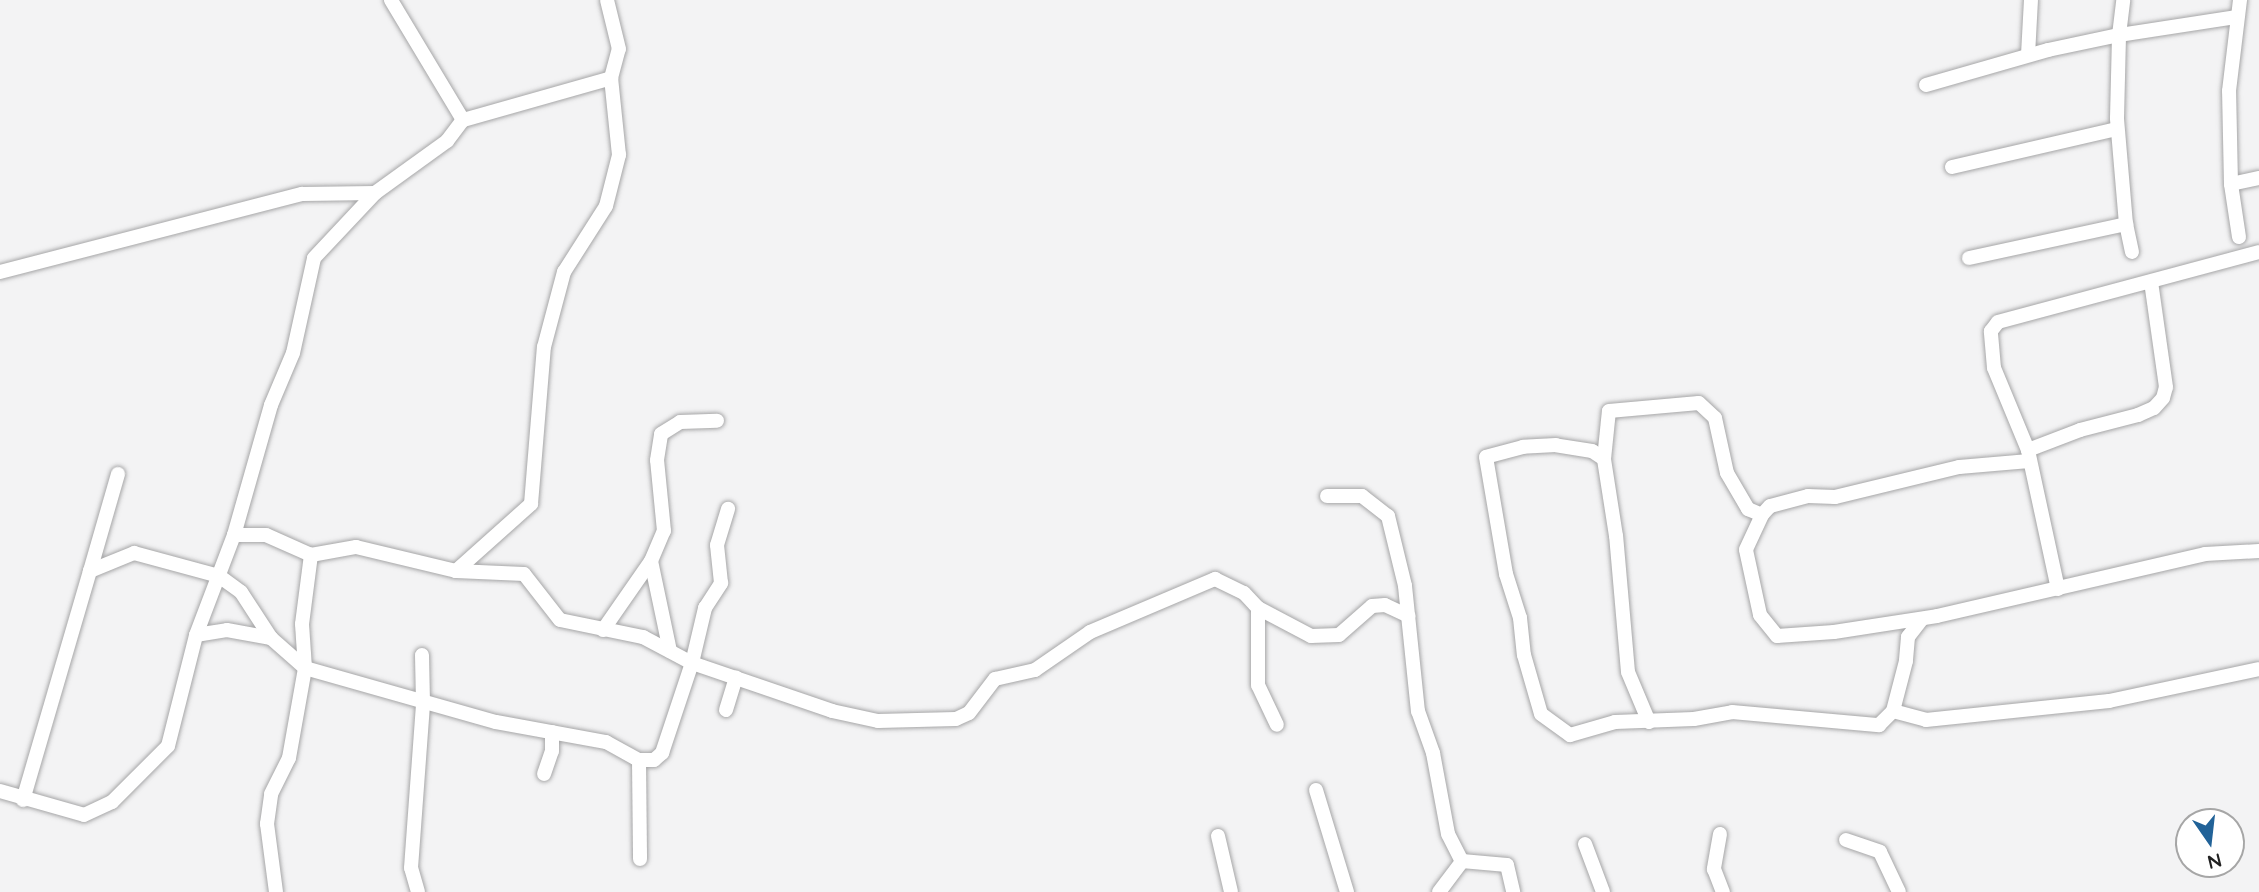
<!DOCTYPE html>
<style>
body{margin:0}
#map{position:relative;width:2259px;height:892px;overflow:hidden;background:#f3f3f4;font-family:Quicksand,sans-serif}
div>[style]{position:absolute}
[style*='--x']{left:calc(var(--x)*1px);top:calc(var(--y)*1px);width:calc(var(--w)*1px);rotate:calc(var(--a)*1deg)}
.roads{filter:drop-shadow(0 0 2px #a6a6a7) drop-shadow(0 0 2px #a6a6a7)}
.minor>*{height:14px;margin:-7px;padding:0 7px;transform-origin:7px;border-radius:7px;background:#fff}
span{translate:-50% -50%;white-space:nowrap;text-align:center;line-height:1.15;-webkit-text-stroke:5px #fff;paint-order:stroke}
.north{position:absolute;left:2175px;top:808px;width:70px;height:70px;box-sizing:border-box;background:#fff;border:2px solid #a6a6a6;border-radius:50%;rotate:166deg;font-size:19px;font-weight:700;line-height:28px;text-align:center;color:#212121}
.north::after{content:'';display:block;margin:auto;width:24px;height:32px;background:#216298;clip-path:polygon(50% 0,100% 100%,50% 72%,0 100%)}
</style>
<div id="map">
<div class="roads">
<div class="minor">
<div style="--x:2028;--y:55;--w:55;--a:-86.9"></div>
<div style="--x:1926;--y:85;--w:127;--a:-16"></div>
<div style="--x:2048;--y:50;--w:73;--a:-11.9"></div>
<div style="--x:2119;--y:35;--w:35;--a:-83"></div>
<div style="--x:463;--y:120;--w:154;--a:-15.8"></div>
<div style="--x:1952;--y:167;--w:169;--a:-13"></div>
<div style="--x:2231;--y:184;--w:29;--a:-12"></div>
<div style="--x:2239;--y:237;--w:54;--a:-98.6"></div>
<div style="--x:2231;--y:184;--w:93;--a:-91.2"></div>
<div style="--x:2229;--y:91;--w:92;--a:-83.1"></div>
<div style="--x:2132;--y:252;--w:29;--a:-102"></div>
<div style="--x:2126;--y:224;--w:106;--a:-94.9"></div>
<div style="--x:2117;--y:118;--w:83;--a:-88.6"></div>
<div style="--x:2119;--y:35;--w:119;--a:-8.7"></div>
<div style="--x:1969;--y:258;--w:161;--a:-12.2"></div>
<div style="--x:0;--y:272;--w:312;--a:-14.5"></div>
<div style="--x:302;--y:194;--w:73;--a:-0.8"></div>
<div style="--x:2028;--y:450;--w:56;--a:-21"></div>
<div style="--x:2080;--y:430;--w:60;--a:-14.5"></div>
<div style="--x:2138;--y:415;--w:17;--a:-24"></div>
<div style="--x:2154;--y:408;--w:13;--a:-48"></div>
<div style="--x:2163;--y:398;--w:11;--a:-75"></div>
<div style="--x:2166;--y:387;--w:106;--a:-98.1"></div>
<div style="--x:1604;--y:459;--w:14;--a:-146"></div>
<div style="--x:1592;--y:451;--w:36;--a:-171"></div>
<div style="--x:1556;--y:445;--w:33;--a:177"></div>
<div style="--x:1523;--y:447;--w:38;--a:165"></div>
<div style="--x:1486;--y:457;--w:119;--a:80.3"></div>
<div style="--x:1506;--y:574;--w:46;--a:72.3"></div>
<div style="--x:1520;--y:618;--w:37;--a:84"></div>
<div style="--x:1524;--y:655;--w:61;--a:73.9"></div>
<div style="--x:1541;--y:714;--w:36;--a:36"></div>
<div style="--x:1570;--y:735;--w:47;--a:-16.1"></div>
<div style="--x:1615;--y:722;--w:79;--a:-2.2"></div>
<div style="--x:1694;--y:719;--w:39;--a:-10"></div>
<div style="--x:1732;--y:712;--w:148;--a:5.1"></div>
<div style="--x:1879;--y:725;--w:20;--a:-45"></div>
<div style="--x:2029;--y:461;--w:70;--a:175.1"></div>
<div style="--x:1959;--y:467;--w:128;--a:166.4"></div>
<div style="--x:1835;--y:497;--w:27;--a:-178"></div>
<div style="--x:1808;--y:496;--w:39;--a:165"></div>
<div style="--x:1770;--y:506;--w:12;--a:132"></div>
<div style="--x:1762;--y:515;--w:38;--a:115"></div>
<div style="--x:1746;--y:550;--w:66;--a:77.8"></div>
<div style="--x:1760;--y:615;--w:27;--a:51"></div>
<div style="--x:1777;--y:636;--w:57;--a:-4"></div>
<div style="--x:1834;--y:632;--w:104;--a:-8.8"></div>
<div style="--x:1937;--y:616;--w:275;--a:-13"></div>
<div style="--x:2205;--y:554;--w:54;--a:-3.2"></div>
<div style="--x:1327;--y:496;--w:35;--a:0"></div>
<div style="--x:1362;--y:496;--w:33;--a:38"></div>
<div style="--x:1388;--y:516;--w:72;--a:76.3"></div>
<div style="--x:1405;--y:586;--w:126;--a:84.1"></div>
<div style="--x:1418;--y:711;--w:45;--a:70.3"></div>
<div style="--x:1433;--y:753;--w:82;--a:79.5"></div>
<div style="--x:1448;--y:834;--w:30;--a:63"></div>
<div style="--x:234;--y:535;--w:32;--a:0"></div>
<div style="--x:266;--y:535;--w:49;--a:24"></div>
<div style="--x:311;--y:555;--w:46;--a:-10.1"></div>
<div style="--x:356;--y:547;--w:103;--a:13.5"></div>
<div style="--x:456;--y:571;--w:68;--a:2.5"></div>
<div style="--x:524;--y:574;--w:58;--a:52"></div>
<div style="--x:560;--y:620;--w:85;--a:11.6"></div>
<div style="--x:643;--y:637;--w:55;--a:28"></div>
<div style="--x:692;--y:663;--w:148;--a:18.9"></div>
<div style="--x:832;--y:711;--w:47;--a:12.3"></div>
<div style="--x:878;--y:721;--w:78;--a:-1.5"></div>
<div style="--x:956;--y:719;--w:14;--a:-25"></div>
<div style="--x:969;--y:713;--w:43;--a:-52.6"></div>
<div style="--x:995;--y:679;--w:41;--a:-12.7"></div>
<div style="--x:1035;--y:670;--w:67;--a:-34.6"></div>
<div style="--x:1090;--y:632;--w:136;--a:-23"></div>
<div style="--x:1215;--y:579;--w:32;--a:26"></div>
<div style="--x:1244;--y:593;--w:21;--a:47"></div>
<div style="--x:1258;--y:608;--w:77;--a:90"></div>
<div style="--x:1258;--y:685;--w:44;--a:64.6"></div>
<div style="--x:651;--y:561;--w:92;--a:78.1"></div>
<div style="--x:90;--y:571;--w:101;--a:-73.9"></div>
<div style="--x:456;--y:571;--w:101;--a:-41.8"></div>
<div style="--x:531;--y:504;--w:158;--a:-85.3"></div>
<div style="--x:544;--y:347;--w:78;--a:-75.1"></div>
<div style="--x:564;--y:272;--w:78;--a:-57.5"></div>
<div style="--x:606;--y:206;--w:53;--a:-75.7"></div>
<div style="--x:619;--y:155;--w:77;--a:-95.9"></div>
<div style="--x:611;--y:78;--w:30;--a:-75"></div>
<div style="--x:619;--y:49;--w:50;--a:-103.8"></div>
<div style="--x:2058;--y:589;--w:142;--a:-102.2"></div>
<div style="--x:2028;--y:450;--w:89;--a:-112.5"></div>
<div style="--x:1994;--y:368;--w:37;--a:-95"></div>
<div style="--x:1991;--y:331;--w:11;--a:-52"></div>
<div style="--x:1998;--y:322;--w:270;--a:-15"></div>
<div style="--x:1258;--y:608;--w:60;--a:27.8"></div>
<div style="--x:1311;--y:636;--w:28;--a:-2"></div>
<div style="--x:1339;--y:635;--w:44;--a:-41.3"></div>
<div style="--x:1372;--y:606;--w:13;--a:-4"></div>
<div style="--x:1385;--y:605;--w:26;--a:25"></div>
<div style="--x:1922;--y:619;--w:23;--a:128"></div>
<div style="--x:1908;--y:637;--w:24;--a:95"></div>
<div style="--x:1906;--y:661;--w:52;--a:104.6"></div>
<div style="--x:1893;--y:711;--w:34;--a:15"></div>
<div style="--x:1926;--y:720;--w:184;--a:-5.9"></div>
<div style="--x:2109;--y:701;--w:153;--a:-12"></div>
<div style="--x:603;--y:630;--w:84;--a:-55.2"></div>
<div style="--x:651;--y:561;--w:33;--a:-67"></div>
<div style="--x:664;--y:531;--w:71;--a:-95.6"></div>
<div style="--x:657;--y:460;--w:26;--a:-81"></div>
<div style="--x:661;--y:434;--w:22;--a:-32"></div>
<div style="--x:680;--y:422;--w:37;--a:-2"></div>
<div style="--x:196;--y:635;--w:31;--a:-9"></div>
<div style="--x:227;--y:630;--w:45;--a:10.3"></div>
<div style="--x:271;--y:638;--w:45;--a:41.4"></div>
<div style="--x:305;--y:668;--w:198;--a:15.8"></div>
<div style="--x:496;--y:722;--w:112;--a:10.3"></div>
<div style="--x:606;--y:742;--w:38;--a:29"></div>
<div style="--x:639;--y:760;--w:15;--a:0"></div>
<div style="--x:654;--y:760;--w:11;--a:-41"></div>
<div style="--x:662;--y:753;--w:95;--a:-71.6"></div>
<div style="--x:692;--y:663;--w:57;--a:-76.7"></div>
<div style="--x:705;--y:608;--w:30;--a:-57"></div>
<div style="--x:721;--y:583;--w:38;--a:-96"></div>
<div style="--x:717;--y:545;--w:38;--a:-73"></div>
<div style="--x:726;--y:710;--w:34;--a:-73"></div>
<div style="--x:1649;--y:722;--w:54;--a:-112.8"></div>
<div style="--x:1628;--y:672;--w:137;--a:-95"></div>
<div style="--x:1616;--y:536;--w:78;--a:-98.9"></div>
<div style="--x:1604;--y:459;--w:48;--a:-84.1"></div>
<div style="--x:1609;--y:411;--w:90;--a:-5.1"></div>
<div style="--x:1699;--y:403;--w:22;--a:43"></div>
<div style="--x:1715;--y:418;--w:56;--a:77.7"></div>
<div style="--x:1727;--y:473;--w:42;--a:59.7"></div>
<div style="--x:1748;--y:509;--w:15;--a:23"></div>
<div style="--x:639;--y:760;--w:99;--a:89.4"></div>
<div style="--x:544;--y:774;--w:24;--a:-71"></div>
<div style="--x:552;--y:751;--w:19;--a:-90"></div>
<div style="--x:1316;--y:790;--w:107;--a:73.1"></div>
<div style="--x:0;--y:791;--w:87;--a:15.9"></div>
<div style="--x:84;--y:815;--w:31;--a:-25"></div>
<div style="--x:112;--y:802;--w:79;--a:-45"></div>
<div style="--x:168;--y:746;--w:114;--a:-75.8"></div>
<div style="--x:196;--y:635;--w:107;--a:-69.2"></div>
<div style="--x:234;--y:535;--w:135;--a:-74.1"></div>
<div style="--x:271;--y:405;--w:56;--a:-67.1"></div>
<div style="--x:293;--y:353;--w:97;--a:-77.5"></div>
<div style="--x:314;--y:258;--w:89;--a:-46.8"></div>
<div style="--x:375;--y:193;--w:89;--a:-35.8"></div>
<div style="--x:447;--y:141;--w:26;--a:-53"></div>
<div style="--x:463;--y:120;--w:140;--a:-121"></div>
<div style="--x:23;--y:800;--w:239;--a:-73.7"></div>
<div style="--x:90;--y:571;--w:48;--a:-22.2"></div>
<div style="--x:134;--y:553;--w:88;--a:15.1"></div>
<div style="--x:219;--y:576;--w:27;--a:36"></div>
<div style="--x:241;--y:592;--w:55;--a:56.9"></div>
<div style="--x:1720;--y:834;--w:36;--a:100"></div>
<div style="--x:1714;--y:869;--w:25;--a:69"></div>
<div style="--x:1218;--y:836;--w:57;--a:76.9"></div>
<div style="--x:1846;--y:840;--w:36;--a:19"></div>
<div style="--x:1880;--y:852;--w:44;--a:64.6"></div>
<div style="--x:1585;--y:844;--w:51;--a:69.4"></div>
<div style="--x:276;--y:892;--w:69;--a:-97.5"></div>
<div style="--x:267;--y:824;--w:30;--a:-82"></div>
<div style="--x:271;--y:794;--w:40;--a:-63.4"></div>
<div style="--x:289;--y:758;--w:91;--a:-79.9"></div>
<div style="--x:305;--y:668;--w:44;--a:-93.9"></div>
<div style="--x:302;--y:624;--w:70;--a:-82.6"></div>
<div style="--x:418;--y:892;--w:25;--a:-106"></div>
<div style="--x:411;--y:868;--w:165;--a:-85.8"></div>
<div style="--x:423;--y:703;--w:48;--a:-91.2"></div>
<div style="--x:1439;--y:892;--w:39;--a:-53"></div>
<div style="--x:1462;--y:861;--w:45;--a:5.1"></div>
<div style="--x:1507;--y:865;--w:28;--a:77"></div>
</div>
</div>
<div class="north">N</div>
</div>
